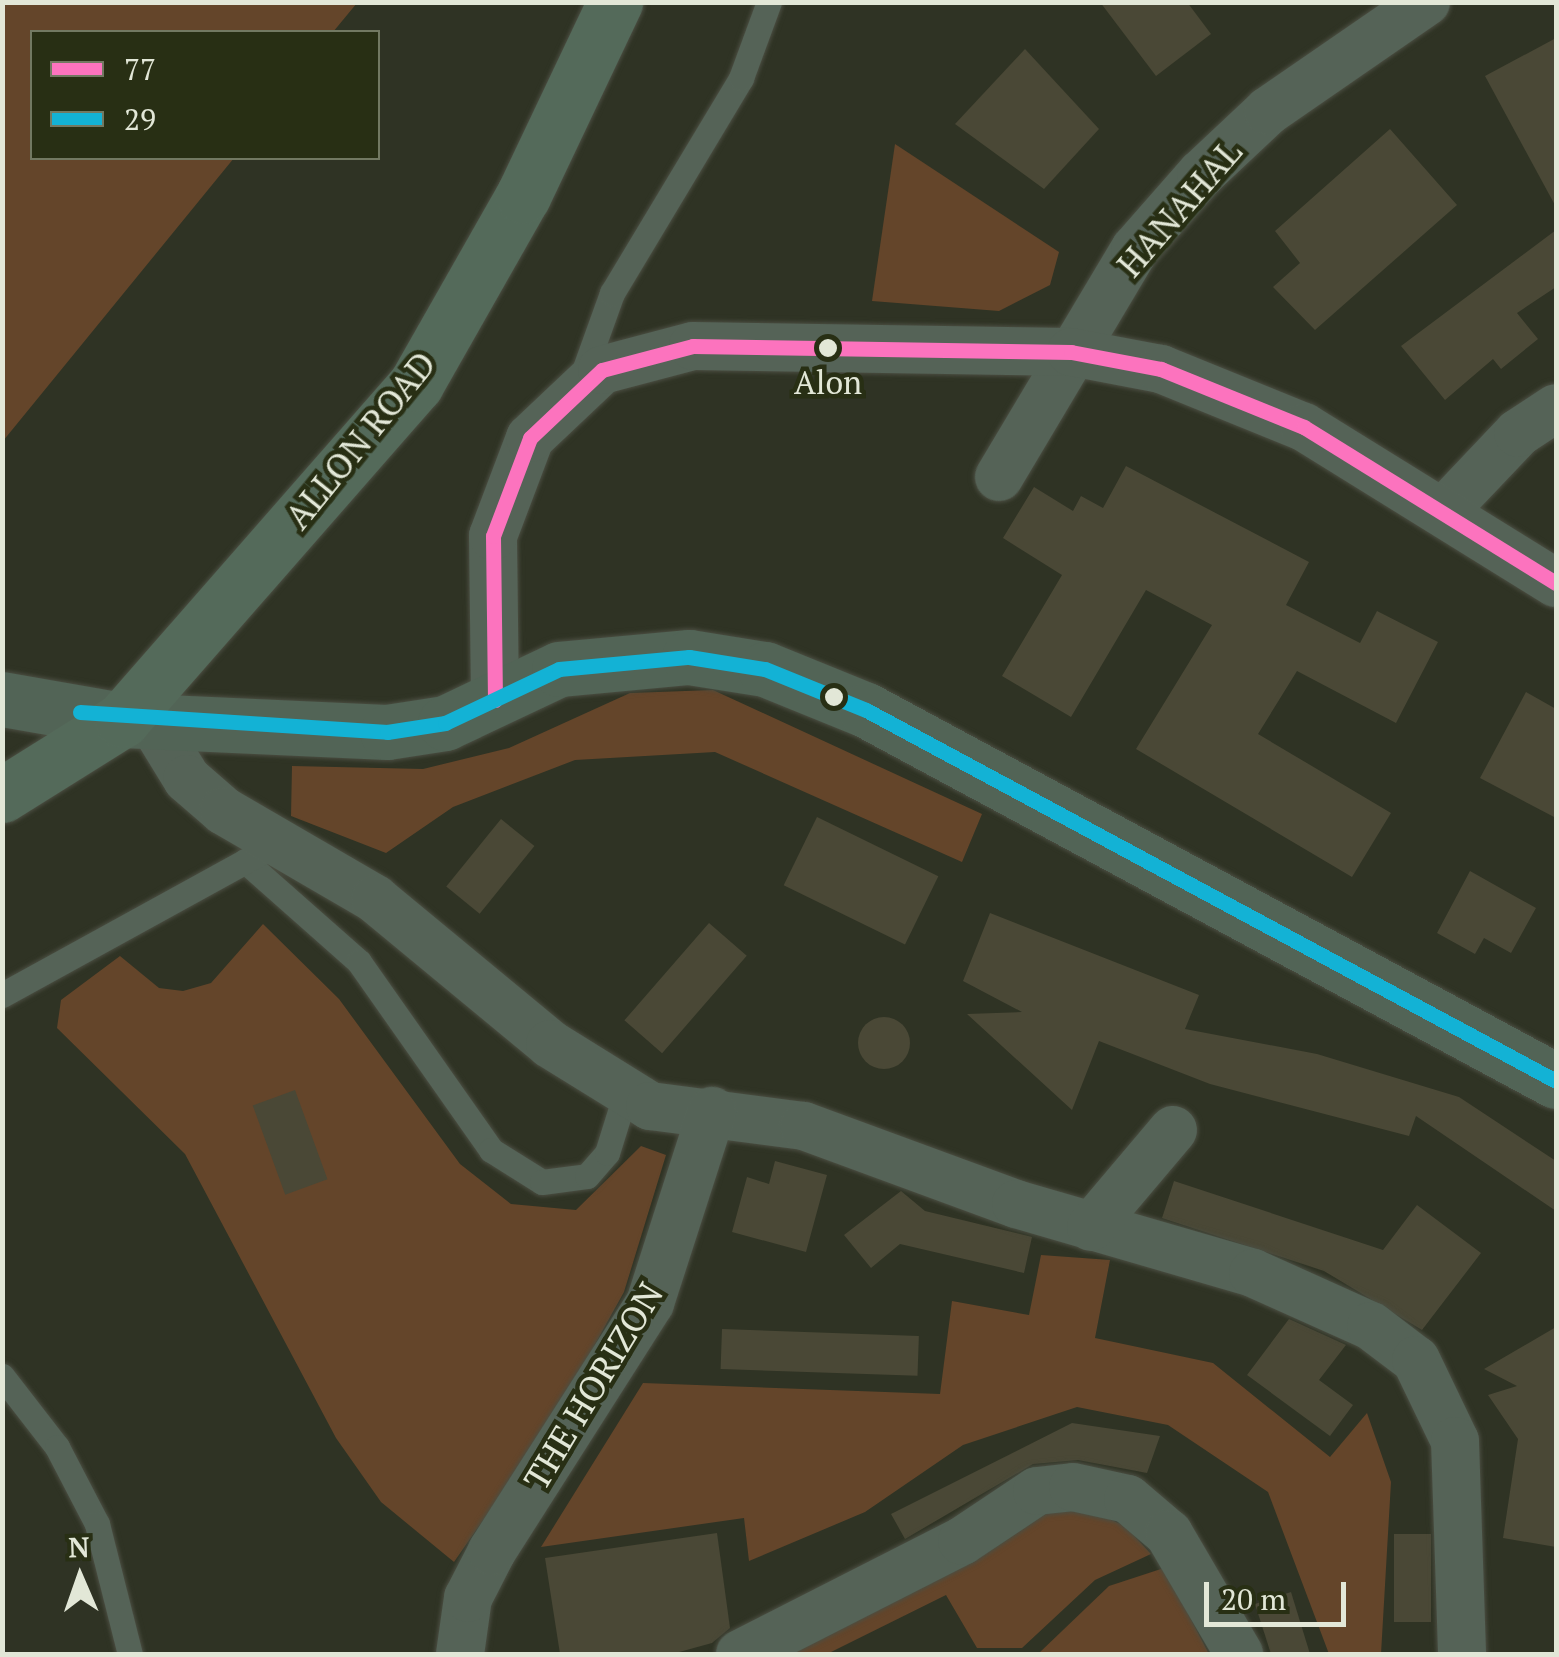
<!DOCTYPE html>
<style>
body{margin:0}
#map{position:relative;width:1559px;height:1657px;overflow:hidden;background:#2f3324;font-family:"PT Serif",serif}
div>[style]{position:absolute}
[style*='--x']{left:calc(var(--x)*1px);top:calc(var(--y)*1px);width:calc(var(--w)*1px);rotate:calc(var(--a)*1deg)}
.green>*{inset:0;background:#64452a}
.building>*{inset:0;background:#4a4836;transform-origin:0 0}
.round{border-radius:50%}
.roads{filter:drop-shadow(0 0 2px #4b4e42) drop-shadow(0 0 2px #4b4e42)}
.lane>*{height:25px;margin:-12.5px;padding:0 12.5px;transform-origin:12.5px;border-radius:12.5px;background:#556357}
.street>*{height:48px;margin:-24px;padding:0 24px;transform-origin:24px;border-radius:24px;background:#556357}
.secondary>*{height:55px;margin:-27.5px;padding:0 27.5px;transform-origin:27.5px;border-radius:27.5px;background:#526456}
.primary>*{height:55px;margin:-27.5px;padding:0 27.5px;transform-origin:27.5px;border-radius:27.5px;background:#546a5a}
.bus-1>*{height:15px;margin:-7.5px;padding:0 7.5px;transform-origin:7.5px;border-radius:7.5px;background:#fc73be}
.bus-2>*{height:15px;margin:-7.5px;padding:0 7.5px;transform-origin:7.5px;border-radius:7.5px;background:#13b2d5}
.dots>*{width:28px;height:28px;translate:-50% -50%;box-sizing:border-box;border:5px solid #282f14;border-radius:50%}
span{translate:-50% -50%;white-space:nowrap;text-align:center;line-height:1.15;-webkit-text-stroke:9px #282f14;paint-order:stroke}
.bus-label{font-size:32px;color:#e2e7d7}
.street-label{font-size:35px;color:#e2e7d7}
.frame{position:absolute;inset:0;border:5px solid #e2e7d7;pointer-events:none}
.legend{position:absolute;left:30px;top:30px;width:350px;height:130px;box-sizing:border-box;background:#282f14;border:2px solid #727962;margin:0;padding:12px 18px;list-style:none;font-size:30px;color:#e2e7d7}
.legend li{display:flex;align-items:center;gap:20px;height:50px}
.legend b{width:50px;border:2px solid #727962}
.north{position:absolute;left:30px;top:1527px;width:100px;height:100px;-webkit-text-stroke:8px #282f14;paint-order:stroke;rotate:358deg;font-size:28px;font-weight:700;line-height:40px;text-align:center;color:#e2e7d7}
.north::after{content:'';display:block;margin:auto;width:35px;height:45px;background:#e2e7d7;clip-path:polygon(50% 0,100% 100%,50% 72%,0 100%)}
.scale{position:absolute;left:1204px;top:1582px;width:142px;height:45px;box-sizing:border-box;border:5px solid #e2e7d7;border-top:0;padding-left:12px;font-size:30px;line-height:35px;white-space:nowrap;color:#e2e7d7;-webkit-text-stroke:8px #282f14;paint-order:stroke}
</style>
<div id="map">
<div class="green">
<div style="clip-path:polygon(3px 2px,357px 3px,333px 32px,32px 32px,32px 158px,234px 158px,3px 441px)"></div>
<div style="clip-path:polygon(895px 144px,1059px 252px,1050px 285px,999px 311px,872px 301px)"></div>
<div style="clip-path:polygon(713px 690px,982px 814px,962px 862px,715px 752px,575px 760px,453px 807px,386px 853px,291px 816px,292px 766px,423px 769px,509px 748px,630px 693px)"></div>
<div style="clip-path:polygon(263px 924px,339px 999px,460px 1164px,511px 1204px,576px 1210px,641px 1146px,666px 1155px,624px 1292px,554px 1418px,454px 1562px,381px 1502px,336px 1438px,185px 1154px,57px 1028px,61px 1000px,120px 956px,159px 988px,183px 991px,211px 983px)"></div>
<div style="clip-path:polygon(1041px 1255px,1110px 1260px,1095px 1338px,1213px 1363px,1330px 1457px,1367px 1413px,1391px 1482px,1381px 1654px,1329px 1654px,1268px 1492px,1168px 1425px,1077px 1407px,963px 1445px,865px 1512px,749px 1561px,744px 1518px,541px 1547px,643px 1383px,940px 1394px,952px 1301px,1029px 1315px)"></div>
<div style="clip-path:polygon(1041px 1507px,1084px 1508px,1125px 1526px,1151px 1554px,1095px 1580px,1022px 1648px,977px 1648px,946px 1595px,827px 1654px,781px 1654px)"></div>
<div style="clip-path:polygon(1164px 1568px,1209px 1654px,1038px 1654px,1109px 1586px)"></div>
</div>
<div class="building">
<div style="clip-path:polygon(1100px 2px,1187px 2px,1211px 34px,1156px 76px)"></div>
<div style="clip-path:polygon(1556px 38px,1556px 207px,1485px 76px)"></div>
<div style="clip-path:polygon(1025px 49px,1099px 129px,1044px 189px,955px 124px)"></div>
<div style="clip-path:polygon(1390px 129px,1457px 205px,1315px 330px,1273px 287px,1300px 263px,1275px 231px)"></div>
<div style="clip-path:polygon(1556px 230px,1556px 287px,1517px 313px,1538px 339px,1501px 369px,1493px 359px,1445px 400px,1401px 346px)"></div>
<div style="clip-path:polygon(1126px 466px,1309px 562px,1286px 605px,1360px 643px,1377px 611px,1438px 642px,1396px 723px,1297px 671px,1258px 734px,1391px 813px,1352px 877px,1136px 749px,1212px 625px,1146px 590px,1071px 717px,1002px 676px,1062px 575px,1003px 538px,1034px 487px,1073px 511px,1081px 496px,1103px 508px)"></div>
<div style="clip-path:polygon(1526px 692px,1556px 709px,1556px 818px,1480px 778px)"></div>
<div style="left:817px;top:817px;width:135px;height:76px;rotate:26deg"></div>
<div style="left:501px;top:819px;width:43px;height:87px;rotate:39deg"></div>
<div style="clip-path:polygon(1470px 871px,1536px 908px,1511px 953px,1484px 938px,1475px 954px,1437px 933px)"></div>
<div style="clip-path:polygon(990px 913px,1199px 995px,1185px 1029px,1317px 1054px,1459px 1097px,1556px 1161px,1556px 1211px,1416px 1116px,1409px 1136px,1210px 1084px,1099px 1041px,1072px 1110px,967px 1014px,1022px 1012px,963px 981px)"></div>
<div style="left:709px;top:923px;width:50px;height:129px;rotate:41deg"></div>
<div class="round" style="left:858px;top:1017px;width:52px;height:52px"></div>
<div style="left:295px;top:1090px;width:95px;height:45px;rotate:70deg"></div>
<div style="clip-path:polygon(775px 1161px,827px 1175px,806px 1252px,732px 1232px,747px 1177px,769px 1184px)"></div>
<div style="clip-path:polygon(1174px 1181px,1383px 1250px,1417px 1205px,1481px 1253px,1422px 1330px,1324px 1271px,1162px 1218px)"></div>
<div style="clip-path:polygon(901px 1191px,925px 1211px,1032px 1237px,1024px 1273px,900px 1244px,871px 1268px,844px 1235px)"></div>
<div style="clip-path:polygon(1289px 1319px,1346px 1345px,1319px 1380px,1353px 1405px,1330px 1436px,1247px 1375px)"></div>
<div style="clip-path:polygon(1556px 1327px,1556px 1547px,1503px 1538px,1518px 1439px,1488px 1395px,1517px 1386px,1484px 1369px)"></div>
<div style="left:722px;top:1329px;width:197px;height:40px;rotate:2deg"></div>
<div style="clip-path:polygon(1072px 1423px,1160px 1436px,1147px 1473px,1078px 1460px,1033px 1464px,905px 1539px,891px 1514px)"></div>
<div style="clip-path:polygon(717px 1533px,730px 1628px,712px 1643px,672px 1654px,560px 1654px,545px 1558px)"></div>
<div style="left:1394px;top:1534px;width:37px;height:88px"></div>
<div style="clip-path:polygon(1291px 1592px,1310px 1654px,1271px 1654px,1255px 1604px)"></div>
</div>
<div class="roads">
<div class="lane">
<div style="--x:580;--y:382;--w:95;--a:-70.2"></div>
<div style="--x:612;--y:293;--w:251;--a:-59"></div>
<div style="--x:741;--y:78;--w:81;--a:-69.8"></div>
<div style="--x:245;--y:861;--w:152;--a:41.5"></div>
<div style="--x:359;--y:962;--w:230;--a:54.9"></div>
<div style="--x:491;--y:1150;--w:60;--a:32.1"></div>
<div style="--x:542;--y:1182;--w:45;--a:-7.6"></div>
<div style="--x:587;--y:1176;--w:30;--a:-49"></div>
<div style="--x:607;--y:1153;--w:64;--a:-72.7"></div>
<div style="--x:2;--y:995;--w:292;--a:-28.8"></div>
<div style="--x:2;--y:1376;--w:90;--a:52.2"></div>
<div style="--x:57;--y:1447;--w:87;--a:62.5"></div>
<div style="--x:97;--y:1524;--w:134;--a:75.8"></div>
</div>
<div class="street">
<div style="--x:999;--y:477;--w:265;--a:-59.2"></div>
<div style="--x:1135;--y:249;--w:100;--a:-48.7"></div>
<div style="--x:1201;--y:174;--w:92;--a:-43.2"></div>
<div style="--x:1268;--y:111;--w:192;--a:-34.6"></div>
<div style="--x:1445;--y:510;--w:106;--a:-46.5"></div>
<div style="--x:1518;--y:433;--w:45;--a:-33.3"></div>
<div style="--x:495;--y:700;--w:164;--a:-90.7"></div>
<div style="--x:493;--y:536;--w:105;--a:-69.3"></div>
<div style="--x:530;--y:438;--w:99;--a:-43.4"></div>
<div style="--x:602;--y:370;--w:94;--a:-14.8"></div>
<div style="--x:693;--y:346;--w:378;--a:0.9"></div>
<div style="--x:1071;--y:352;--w:92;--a:10.7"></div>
<div style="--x:1161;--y:369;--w:154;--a:22.1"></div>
<div style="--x:1304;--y:427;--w:296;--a:31.8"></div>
<div style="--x:152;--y:722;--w:67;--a:58.4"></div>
<div style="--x:187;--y:779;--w:49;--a:40.9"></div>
<div style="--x:224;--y:811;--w:175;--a:30.2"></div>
<div style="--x:375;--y:899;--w:227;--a:39.6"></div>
<div style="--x:550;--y:1044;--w:118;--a:31.8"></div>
<div style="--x:650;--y:1106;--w:155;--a:7.4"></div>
<div style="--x:804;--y:1126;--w:226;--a:20.2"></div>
<div style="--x:1016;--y:1204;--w:247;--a:16.2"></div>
<div style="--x:1253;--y:1273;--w:129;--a:24.2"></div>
<div style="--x:1371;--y:1326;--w:56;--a:37.1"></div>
<div style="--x:1416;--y:1360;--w:90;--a:64.3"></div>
<div style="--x:1455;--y:1441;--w:213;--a:88.1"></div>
<div style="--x:1091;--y:1227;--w:127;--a:-49.8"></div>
<div style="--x:460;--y:1654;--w:57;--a:-81.9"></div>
<div style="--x:468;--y:1598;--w:53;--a:-62.9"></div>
<div style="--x:492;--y:1551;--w:294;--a:-57.5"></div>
<div style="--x:650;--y:1303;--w:202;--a:-72.1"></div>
<div style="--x:740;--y:1654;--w:249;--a:-27"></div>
<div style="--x:962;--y:1541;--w:90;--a:-33.7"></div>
<div style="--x:1037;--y:1491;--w:36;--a:-6"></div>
<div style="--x:1073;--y:1487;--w:56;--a:12.3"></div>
<div style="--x:1128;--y:1499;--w:54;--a:40.5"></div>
<div style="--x:1169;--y:1534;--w:139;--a:59.7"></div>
</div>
<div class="secondary">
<div style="--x:2;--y:699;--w:122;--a:9.9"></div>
<div style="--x:122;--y:720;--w:265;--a:2.6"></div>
<div style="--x:387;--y:732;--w:59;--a:-8.8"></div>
<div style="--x:445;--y:723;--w:126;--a:-25.3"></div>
<div style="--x:559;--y:669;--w:131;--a:-5.3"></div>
<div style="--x:689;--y:657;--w:77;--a:9"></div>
<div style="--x:765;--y:669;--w:109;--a:22.1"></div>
<div style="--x:866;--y:710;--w:783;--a:28.27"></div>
</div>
<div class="primary">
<div style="--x:2;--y:795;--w:142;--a:-32"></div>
<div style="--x:122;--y:720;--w:446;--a:-48.8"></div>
<div style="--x:416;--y:384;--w:216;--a:-60.4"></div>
<div style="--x:523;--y:196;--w:215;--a:-64.6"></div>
</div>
</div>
<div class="bus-1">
<div style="--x:495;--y:700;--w:164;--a:-90.7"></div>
<div style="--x:493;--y:536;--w:105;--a:-69.3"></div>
<div style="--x:530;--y:438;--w:99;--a:-43.4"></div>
<div style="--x:602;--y:370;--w:94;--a:-14.8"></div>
<div style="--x:693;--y:346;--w:378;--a:0.9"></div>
<div style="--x:1071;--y:352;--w:92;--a:10.7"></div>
<div style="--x:1161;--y:369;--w:154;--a:22.1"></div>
<div style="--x:1304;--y:427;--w:296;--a:31.8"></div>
</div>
<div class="bus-2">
<div style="--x:80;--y:712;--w:308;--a:3.7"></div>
<div style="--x:387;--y:732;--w:59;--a:-8.8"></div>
<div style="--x:445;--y:723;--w:126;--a:-25.3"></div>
<div style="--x:559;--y:669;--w:131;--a:-5.3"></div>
<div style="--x:689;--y:657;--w:77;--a:9"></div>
<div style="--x:765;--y:669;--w:109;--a:22.1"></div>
<div style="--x:866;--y:710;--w:783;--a:28.27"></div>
</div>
<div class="dots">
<div style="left:828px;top:348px;background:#e2e7d7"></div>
<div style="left:834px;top:697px;background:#e2e7d7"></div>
</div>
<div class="bus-label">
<span style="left:828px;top:382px">Alon</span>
</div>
<div class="street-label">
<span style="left:1179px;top:208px;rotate:-49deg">HANAHAL</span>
<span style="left:360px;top:440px;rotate:-51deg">ALLON ROAD</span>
<span style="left:593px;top:1386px;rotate:-59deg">THE HORIZON</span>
</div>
<div class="frame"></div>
<ul class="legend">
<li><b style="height:12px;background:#fc73be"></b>77</li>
<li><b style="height:12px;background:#13b2d5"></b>29</li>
</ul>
<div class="north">N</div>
<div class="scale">20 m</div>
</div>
